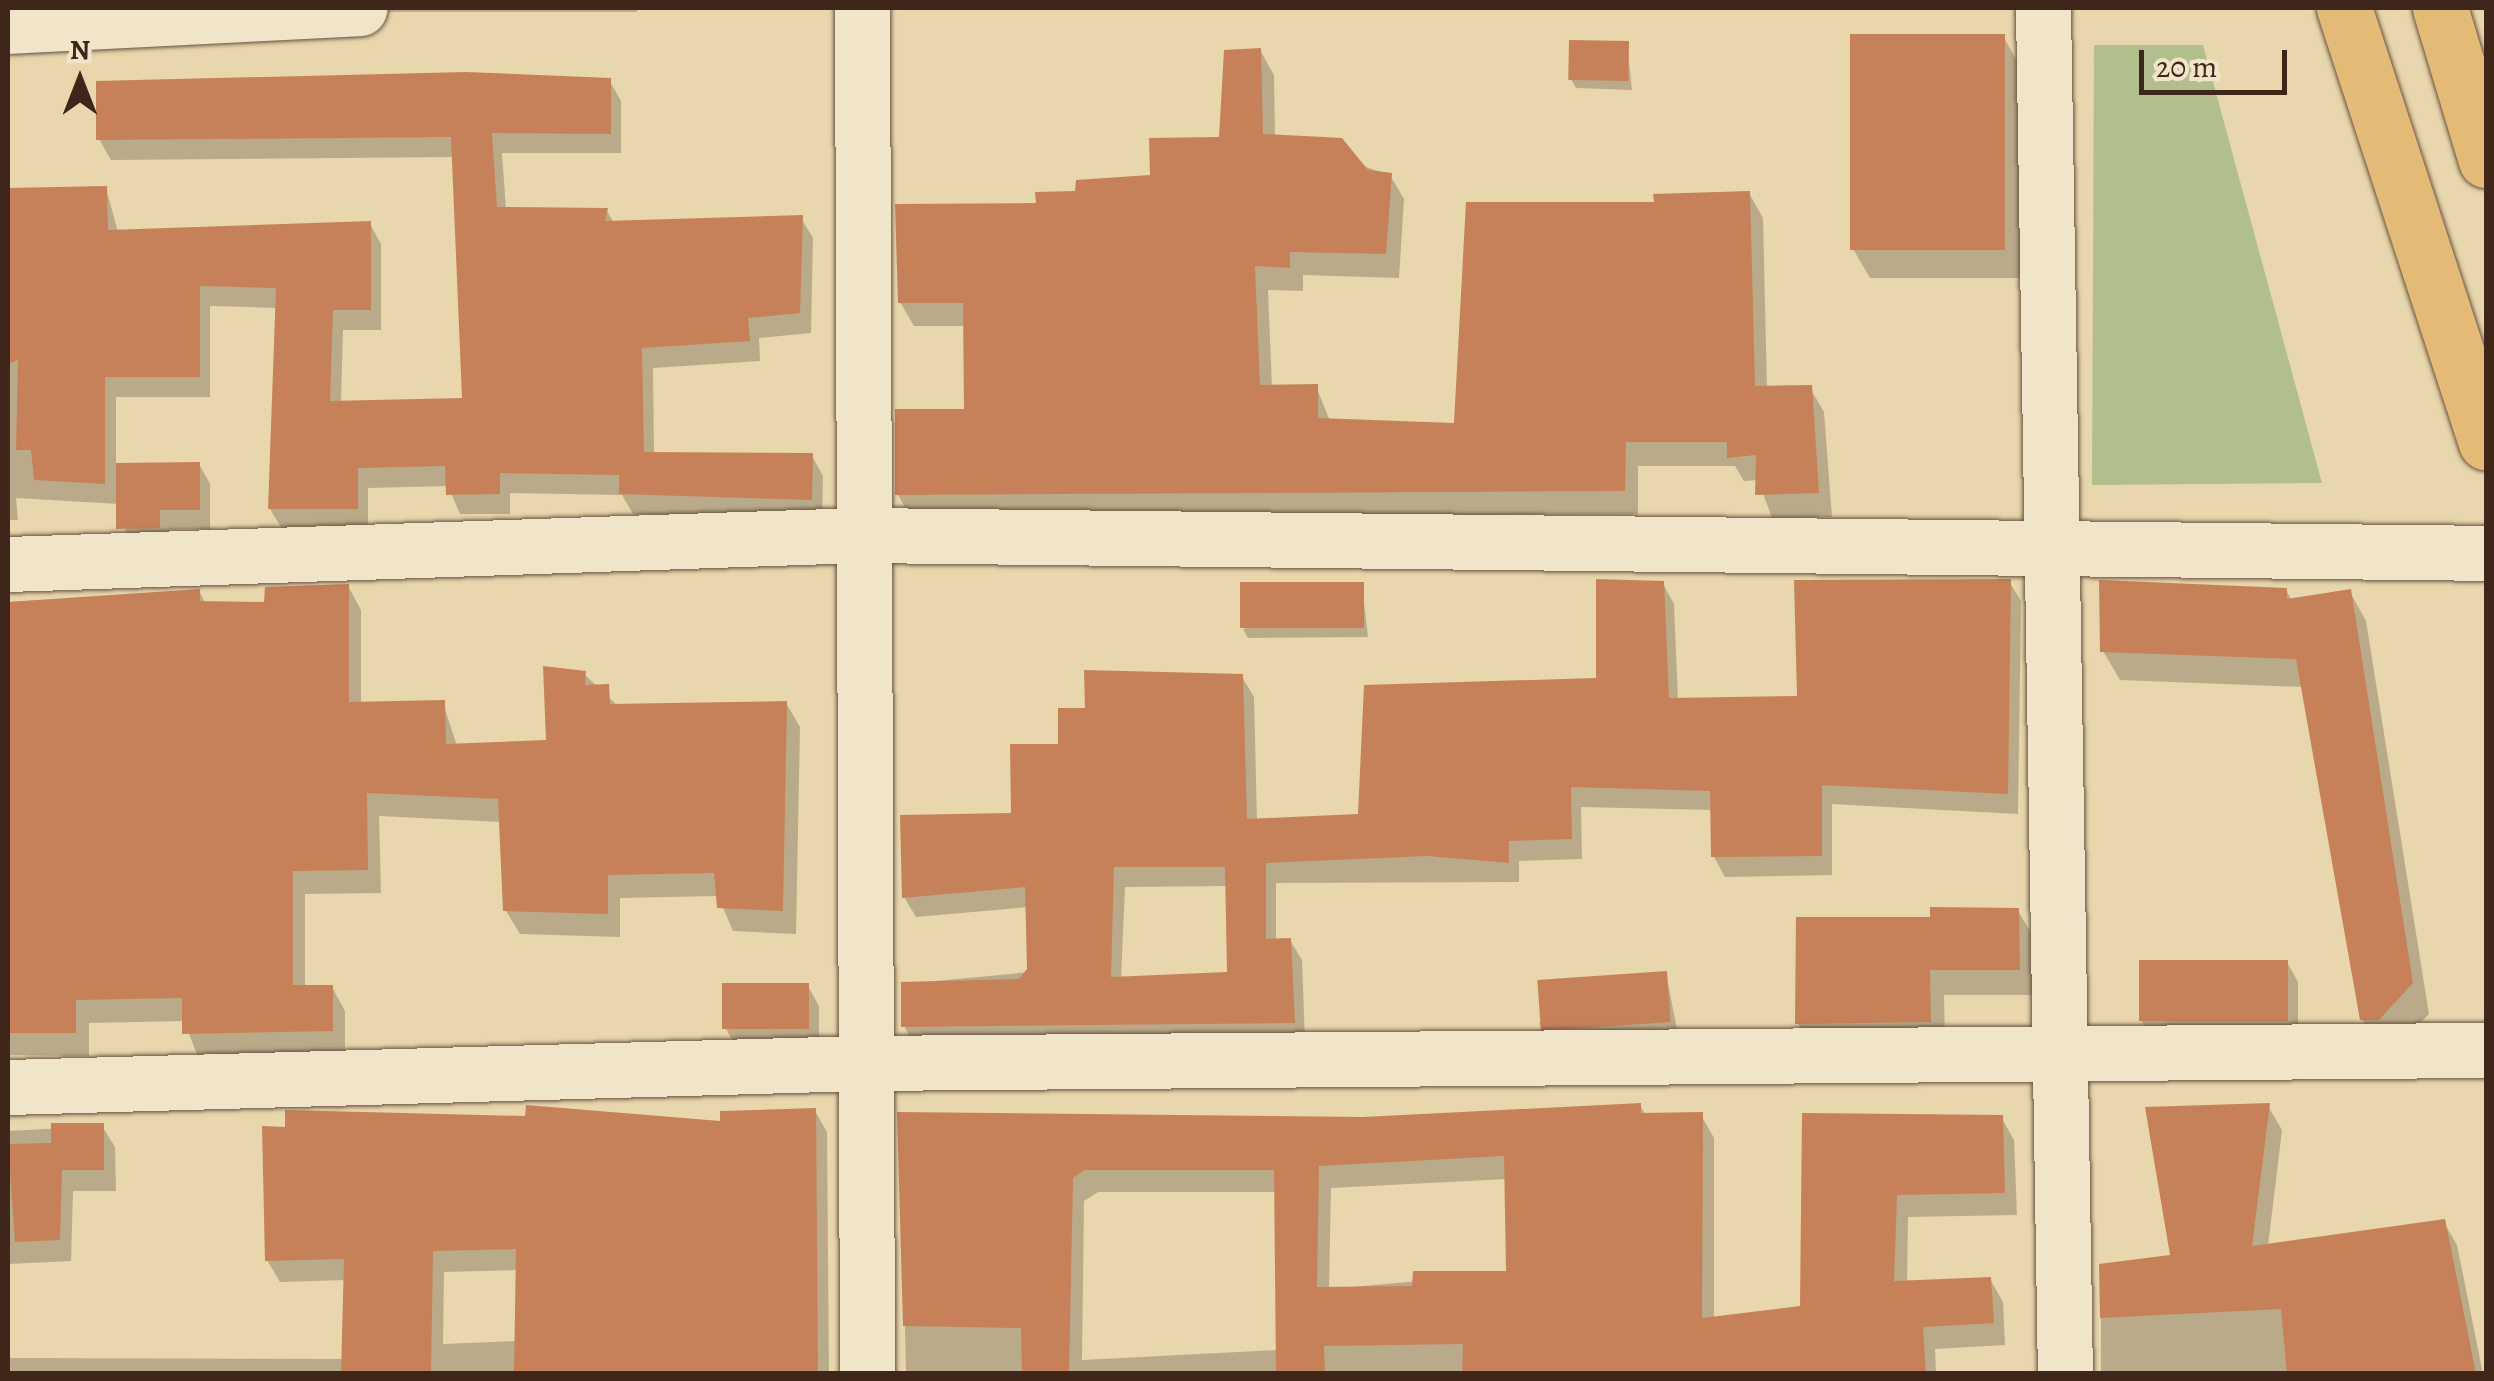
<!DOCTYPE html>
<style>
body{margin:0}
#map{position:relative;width:2494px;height:1381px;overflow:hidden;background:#e8d6ac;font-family:Alegreya,serif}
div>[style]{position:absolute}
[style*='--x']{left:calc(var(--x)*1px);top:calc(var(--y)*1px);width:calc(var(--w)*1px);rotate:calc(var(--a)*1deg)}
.green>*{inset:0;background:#b1bf8d}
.shadow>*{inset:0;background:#0003;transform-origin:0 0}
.building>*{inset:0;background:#c78158;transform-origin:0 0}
.roads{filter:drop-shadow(0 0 2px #68533e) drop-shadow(0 0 2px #68533e)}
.street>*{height:55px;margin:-27.5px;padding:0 27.5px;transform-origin:27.5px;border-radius:27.5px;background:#f0e4c9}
.highway>*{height:55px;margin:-27.5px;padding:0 27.5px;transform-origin:27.5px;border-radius:27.5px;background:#e4bb76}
span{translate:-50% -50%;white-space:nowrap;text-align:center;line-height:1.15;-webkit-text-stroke:10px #f0e4c9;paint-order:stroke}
.frame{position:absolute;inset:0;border:10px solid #3e271a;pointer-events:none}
.north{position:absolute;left:30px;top:30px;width:100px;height:100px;-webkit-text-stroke:8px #f0e4c9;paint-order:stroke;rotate:0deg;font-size:28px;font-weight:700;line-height:40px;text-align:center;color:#3e271a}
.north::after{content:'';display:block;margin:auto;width:35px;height:45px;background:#3e271a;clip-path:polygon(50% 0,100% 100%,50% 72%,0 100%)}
.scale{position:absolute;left:2139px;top:50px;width:148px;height:45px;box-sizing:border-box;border:5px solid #3e271a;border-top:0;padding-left:12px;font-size:30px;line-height:35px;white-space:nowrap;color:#3e271a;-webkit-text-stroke:8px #f0e4c9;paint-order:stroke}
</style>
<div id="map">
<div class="green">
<div style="clip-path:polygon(2094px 45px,2203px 45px,2322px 483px,2092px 485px)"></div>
</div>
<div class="shadow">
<div style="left:282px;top:8px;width:355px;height:4px"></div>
<div style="clip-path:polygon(2003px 36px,2020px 66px,2020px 278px,1870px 278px,1853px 249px)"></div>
<div style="clip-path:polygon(1627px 44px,1632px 90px,1576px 88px,1571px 79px)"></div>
<div style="clip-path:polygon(1260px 50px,1274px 75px,1275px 137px,1390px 175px,1404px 199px,1399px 278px,1303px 275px,1303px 291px,1268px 290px,1272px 387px,1316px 386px,1330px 421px,1456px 426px,1656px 205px,1749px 193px,1763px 218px,1767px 389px,1810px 388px,1824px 412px,1832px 517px,1772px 518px,1758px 480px,1744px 481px,1735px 466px,1638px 466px,1638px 514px,912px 519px,898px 495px,966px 411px,965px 326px,914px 326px,900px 302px,1039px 205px,1152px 177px,1222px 139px)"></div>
<div style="clip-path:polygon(609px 80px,621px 101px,621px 153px,502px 153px,506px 210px,607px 211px,614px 223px,801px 218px,813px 238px,811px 333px,759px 338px,760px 361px,653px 368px,654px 454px,812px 456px,823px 476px,822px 520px,633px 514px,622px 495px,510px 493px,510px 514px,460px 514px,448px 486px,368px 488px,368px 528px,282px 529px,270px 509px,278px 308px,210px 306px,210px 397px,116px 397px,116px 465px,199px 464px,210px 484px,210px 529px,170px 529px,170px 547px,130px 548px,119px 504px,16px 498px,18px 520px,8px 520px,8px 190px,106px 188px,118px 232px,370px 224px,381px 244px,381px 330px,343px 330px,341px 403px,465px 400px,455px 157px,111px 160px,99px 139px)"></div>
<div style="clip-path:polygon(evenodd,2009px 581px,2021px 601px,2018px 814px,1832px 804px,1832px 875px,1725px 877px,1714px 857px,1713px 810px,1581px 807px,1582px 859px,1519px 861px,1519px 882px,1276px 883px,1276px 941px,1290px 940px,1302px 960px,1305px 1042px,915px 1046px,904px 1026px,904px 984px,1030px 972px,1028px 907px,916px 917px,904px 897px,1013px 815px,1088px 710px,1242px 677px,1254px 697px,1257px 821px,1361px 816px,1599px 680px,1663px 584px,1674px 604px,1678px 700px,1800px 698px,2009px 581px,1228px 886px,1229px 974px,1121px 979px,1125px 887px,1228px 886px)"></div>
<div style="clip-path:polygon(1362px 585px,1368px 637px,1248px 638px,1243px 629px)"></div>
<div style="clip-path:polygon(348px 586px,361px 610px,361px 704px,443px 703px,457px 746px,548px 742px,584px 674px,619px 707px,786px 703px,800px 727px,796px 934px,733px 931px,718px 896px,620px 898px,620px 937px,520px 934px,506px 911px,502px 822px,379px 816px,381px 893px,305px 894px,305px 987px,332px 987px,345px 1011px,345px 1054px,198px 1057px,184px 1021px,89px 1023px,89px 1056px,8px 1055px,8px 602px,199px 591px,206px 604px,266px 605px)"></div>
<div style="clip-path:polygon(2286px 590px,2292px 601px,2350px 592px,2366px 621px,2429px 1014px,2395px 1048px,2379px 1048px,2362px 1019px,2304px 687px,2120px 680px,2103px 651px)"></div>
<div style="clip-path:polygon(2018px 911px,2033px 936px,2034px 995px,1944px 995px,1945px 1047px,1813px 1049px,1798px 1024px,1933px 920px)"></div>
<div style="clip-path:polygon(2287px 962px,2298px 982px,2298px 1039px,2153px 1040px,2141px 1020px)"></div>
<div style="clip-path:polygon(1666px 974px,1679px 1039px,1549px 1041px,1539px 1023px)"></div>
<div style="clip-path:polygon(808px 986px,819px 1006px,819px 1048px,737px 1049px,726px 1029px)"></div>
<div style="clip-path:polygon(evenodd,1640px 1105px,1646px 1116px,1701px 1115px,1714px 1138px,1714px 1319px,1803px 1308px,1804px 1115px,2001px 1117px,2014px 1140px,2017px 1215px,1908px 1217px,1907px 1283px,1990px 1279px,2003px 1302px,2005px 1345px,1935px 1349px,1936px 1374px,906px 1374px,900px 1115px,1363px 1120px,1640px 1105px,1507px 1179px,1508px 1273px,1329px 1289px,1331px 1188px,1507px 1179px,1640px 1105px,1098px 1192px,1277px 1192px,1278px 1350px,1082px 1360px,1084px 1201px,1098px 1192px)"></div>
<div style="clip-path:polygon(2268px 1106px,2282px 1130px,2268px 1246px,2443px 1221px,2457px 1245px,2483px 1374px,2101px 1374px,2101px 1266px,2173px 1257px)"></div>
<div style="clip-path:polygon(evenodd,815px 1111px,827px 1132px,829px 1374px,8px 1374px,8px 1358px,343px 1359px,346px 1280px,280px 1282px,267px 1260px,723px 1124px,815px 1111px,518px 1270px,517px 1341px,443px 1344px,444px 1272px,518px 1270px)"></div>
<div style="clip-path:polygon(102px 1126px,115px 1147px,116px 1191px,73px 1191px,71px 1261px,8px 1264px,8px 1131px)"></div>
</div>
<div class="building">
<div style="left:2005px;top:34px;width:216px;height:155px;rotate:90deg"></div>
<div style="left:1569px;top:40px;width:60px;height:40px;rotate:1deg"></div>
<div style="clip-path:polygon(1261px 48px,1263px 134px,1342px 138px,1368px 170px,1392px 173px,1386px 254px,1290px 252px,1290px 268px,1255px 266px,1260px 385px,1318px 384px,1318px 418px,1454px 423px,1466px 202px,1654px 202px,1653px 194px,1750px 191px,1755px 386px,1812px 385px,1819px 493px,1755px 495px,1756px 455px,1727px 458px,1727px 442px,1626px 442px,1625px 491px,895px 495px,895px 409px,964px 409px,963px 303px,898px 303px,895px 204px,1036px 203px,1035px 192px,1075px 191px,1076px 180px,1150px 175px,1149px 138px,1219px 137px,1224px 50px)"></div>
<div style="clip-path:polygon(466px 72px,611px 78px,611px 134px,492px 133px,497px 207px,608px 208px,605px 221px,803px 215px,800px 313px,748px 318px,750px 341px,642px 348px,644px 452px,813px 453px,812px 500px,619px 494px,619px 475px,500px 473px,500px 494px,446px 495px,445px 466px,358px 468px,358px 509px,268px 509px,276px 288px,200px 286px,200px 377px,105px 377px,105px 484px,34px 480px,31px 450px,16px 450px,18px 360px,8px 364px,8px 188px,107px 186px,108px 230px,371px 221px,371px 310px,333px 310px,330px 401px,462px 398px,451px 137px,96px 140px,96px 81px)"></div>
<div style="clip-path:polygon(200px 462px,200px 510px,160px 510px,160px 528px,116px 529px,116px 463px)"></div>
<div style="clip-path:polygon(evenodd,1596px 579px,1664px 581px,1669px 698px,1797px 696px,1794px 580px,2011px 579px,2008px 794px,1822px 785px,1822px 856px,1711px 857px,1710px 791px,1571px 787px,1572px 839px,1509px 841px,1509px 863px,1427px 856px,1266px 863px,1266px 939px,1291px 938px,1295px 1023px,901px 1027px,901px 982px,1019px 979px,1027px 969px,1025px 887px,902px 898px,900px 815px,1011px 813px,1010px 744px,1058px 744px,1058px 708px,1085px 708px,1084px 670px,1243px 674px,1247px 819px,1358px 814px,1364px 685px,1596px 678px,1596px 579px,1114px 867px,1225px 867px,1227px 972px,1111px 977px,1114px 867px)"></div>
<div style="clip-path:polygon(2099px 580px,2287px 588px,2287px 599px,2351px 589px,2413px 983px,2379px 1020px,2360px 1020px,2296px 659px,2100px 652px)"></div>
<div style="left:1364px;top:582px;width:46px;height:124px;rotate:90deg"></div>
<div style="clip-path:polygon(349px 584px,349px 702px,445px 700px,446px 744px,546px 740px,543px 666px,586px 671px,585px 685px,609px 684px,610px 704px,787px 701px,783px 911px,717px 908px,714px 873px,608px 875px,608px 914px,503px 911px,498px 799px,367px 793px,368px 870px,293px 871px,293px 985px,333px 985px,333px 1031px,182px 1034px,182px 998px,76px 1000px,76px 1033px,8px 1033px,8px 602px,200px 589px,200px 601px,264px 602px,265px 587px)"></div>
<div style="clip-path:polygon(1930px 907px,2019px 908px,2020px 970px,1930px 970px,1931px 1022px,1795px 1024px,1796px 917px,1930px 917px)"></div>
<div style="left:2139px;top:960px;width:149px;height:61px"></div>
<div style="left:1667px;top:971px;width:51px;height:130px;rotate:86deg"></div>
<div style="left:809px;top:983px;width:46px;height:87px;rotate:90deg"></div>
<div style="clip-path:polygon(evenodd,1641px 1103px,1641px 1113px,1703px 1112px,1702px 1318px,1800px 1306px,1802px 1113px,2003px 1115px,2005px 1193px,1897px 1195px,1894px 1281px,1991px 1277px,1994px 1323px,1923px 1327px,1926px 1374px,1462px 1374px,1463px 1344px,1324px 1346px,1325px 1374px,1276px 1374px,1274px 1170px,1084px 1170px,1073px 1178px,1069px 1374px,1022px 1374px,1021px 1328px,903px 1326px,897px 1112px,1363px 1117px,1641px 1103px,1504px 1156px,1506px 1271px,1413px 1271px,1412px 1286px,1317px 1287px,1319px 1166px,1504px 1156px)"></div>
<div style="clip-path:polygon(2270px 1103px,2252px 1246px,2445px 1219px,2476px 1374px,2287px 1374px,2281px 1309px,2100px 1318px,2099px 1264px,2170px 1255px,2145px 1107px)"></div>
<div style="clip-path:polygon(526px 1105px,720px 1121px,720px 1111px,816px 1108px,818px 1374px,514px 1374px,516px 1249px,433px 1251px,431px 1374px,341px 1374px,344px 1259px,265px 1261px,262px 1126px,285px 1127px,285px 1110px,525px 1116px)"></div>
<div style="clip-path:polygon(51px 1123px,104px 1123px,104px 1170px,62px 1170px,60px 1240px,15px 1242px,8px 1144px,51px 1143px)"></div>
</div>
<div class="roads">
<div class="street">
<div style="--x:862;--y:8;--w:1366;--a:89.79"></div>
<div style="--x:2043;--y:8;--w:1366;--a:89.08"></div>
<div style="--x:8;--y:26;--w:352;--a:-2.9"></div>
<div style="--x:8;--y:564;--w:853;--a:-1.95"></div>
<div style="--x:861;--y:535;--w:1625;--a:0.63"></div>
<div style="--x:8;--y:1087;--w:852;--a:-1.61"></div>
<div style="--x:860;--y:1063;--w:1626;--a:-0.46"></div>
</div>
<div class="highway">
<div style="--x:2344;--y:8;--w:457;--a:71.9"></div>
<div style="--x:2440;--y:8;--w:159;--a:73.2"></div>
</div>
</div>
<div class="frame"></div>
<div class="north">N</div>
<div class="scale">20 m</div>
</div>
